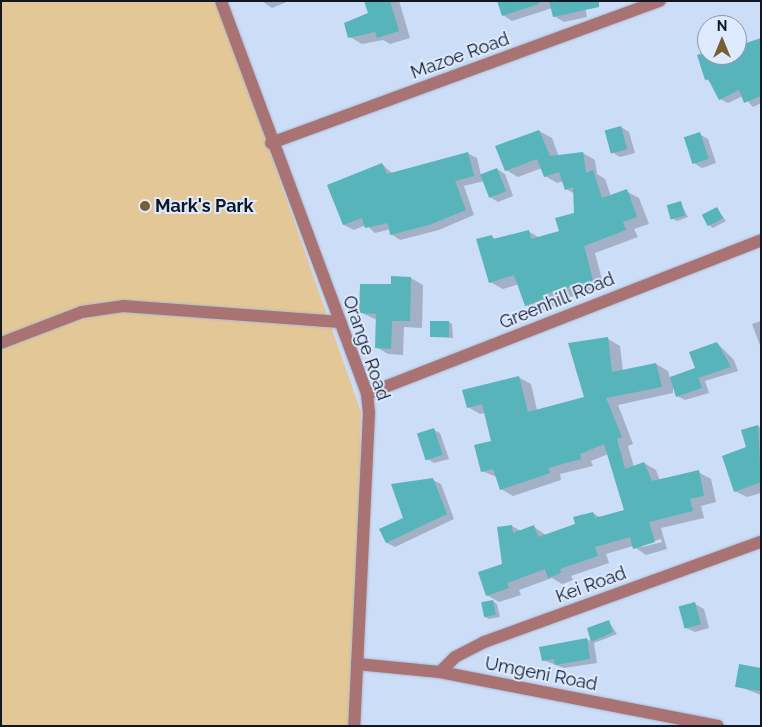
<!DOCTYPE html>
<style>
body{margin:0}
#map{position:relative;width:762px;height:727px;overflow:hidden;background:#ccddf8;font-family:Raleway,sans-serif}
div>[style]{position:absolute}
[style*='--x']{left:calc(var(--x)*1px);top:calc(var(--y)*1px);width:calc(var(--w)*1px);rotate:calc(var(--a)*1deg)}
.green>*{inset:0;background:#e3c796}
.shadow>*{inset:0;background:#0003}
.building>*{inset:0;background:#56b4ba;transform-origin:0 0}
.roads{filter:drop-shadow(0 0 1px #aabad2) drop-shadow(0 0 1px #aabad2)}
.minor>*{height:12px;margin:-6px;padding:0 6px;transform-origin:6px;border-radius:6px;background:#a87372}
.dots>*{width:14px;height:14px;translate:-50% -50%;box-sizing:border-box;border:2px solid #ddeaff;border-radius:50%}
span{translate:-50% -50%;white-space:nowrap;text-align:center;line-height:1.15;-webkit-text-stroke:4px #ddeaff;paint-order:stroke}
.street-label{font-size:18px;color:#111824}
.poi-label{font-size:18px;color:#111824;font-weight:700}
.left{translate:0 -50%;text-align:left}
.frame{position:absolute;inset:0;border:2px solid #111824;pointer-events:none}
.north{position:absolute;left:697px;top:15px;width:50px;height:50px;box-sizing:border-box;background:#ddeaff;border:1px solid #8b96a7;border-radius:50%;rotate:0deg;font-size:14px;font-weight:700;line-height:20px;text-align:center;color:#111824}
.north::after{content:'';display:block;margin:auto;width:18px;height:22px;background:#785e30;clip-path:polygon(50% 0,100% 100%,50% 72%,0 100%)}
</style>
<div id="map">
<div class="green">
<div style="clip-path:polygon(1px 1px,217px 1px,361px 412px,354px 726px,1px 726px)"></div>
</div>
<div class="shadow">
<div style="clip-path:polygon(262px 1px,289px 1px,272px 8px)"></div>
<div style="clip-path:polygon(366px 1px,399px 1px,410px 38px,390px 44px,383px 40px,362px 44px,350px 37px,369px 13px)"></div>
<div style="clip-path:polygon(498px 1px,584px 1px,587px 17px,564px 22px,554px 16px,552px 8px,512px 21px,503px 15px)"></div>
<div style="clip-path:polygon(761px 40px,761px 103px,753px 107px,743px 96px,728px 103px,720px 99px,711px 82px,706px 79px,698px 54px,707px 51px,707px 55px,737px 55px,737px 43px,742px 46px)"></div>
<div style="clip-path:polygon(621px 127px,629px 132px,635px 153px,620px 157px,612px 152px)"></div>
<div style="clip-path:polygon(539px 131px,552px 138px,559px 157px,583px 153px,595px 160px,597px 174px,605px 179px,611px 196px,626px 191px,639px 198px,649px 224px,634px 229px,638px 237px,595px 253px,604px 287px,558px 301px,559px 304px,538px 312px,526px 305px,519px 284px,503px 289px,490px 282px,492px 237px,497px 240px,528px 231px,540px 238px,560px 232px,576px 214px,575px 194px,566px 189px,564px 181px,557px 183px,545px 176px,542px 168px,518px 177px,506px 170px)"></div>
<div style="clip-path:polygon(699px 134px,708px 139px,716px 163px,702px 168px,694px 163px)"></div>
<div style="clip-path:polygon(467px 153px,477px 158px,481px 175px,497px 169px,505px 174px,513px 196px,498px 202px,490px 197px,484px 181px,464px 186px,474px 215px,439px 230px,400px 240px,391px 234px,391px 229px,375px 233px,366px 225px,354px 230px,344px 225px,329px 185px,382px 164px,393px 174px)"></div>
<div style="clip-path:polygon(680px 202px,688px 217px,677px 221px,673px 219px)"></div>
<div style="clip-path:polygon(717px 208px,726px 221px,713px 228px,710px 226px)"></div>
<div style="clip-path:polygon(411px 278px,423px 285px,422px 328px,404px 327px,403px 355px,388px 354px,376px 347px,377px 320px,360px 312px,392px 285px)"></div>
<div style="clip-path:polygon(761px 321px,761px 348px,752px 324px)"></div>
<div style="clip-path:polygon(449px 322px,452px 324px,453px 338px,432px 337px)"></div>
<div style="clip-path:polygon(evenodd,608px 339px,620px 346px,623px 371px,656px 364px,668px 371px,670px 378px,697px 369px,717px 343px,734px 360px,738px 371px,705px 381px,709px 393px,685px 400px,677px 396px,673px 383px,673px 393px,618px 405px,633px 444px,628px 446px,634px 467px,644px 463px,656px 470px,660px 481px,698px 472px,711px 479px,716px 502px,701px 506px,704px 518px,661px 528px,667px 549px,646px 555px,633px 546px,606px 554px,609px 563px,571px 576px,573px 580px,562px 584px,552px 578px,519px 590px,521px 595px,499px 602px,487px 595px,504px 565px,512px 526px,521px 531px,534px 527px,547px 536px,577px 525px,593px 513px,601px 518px,625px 511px,608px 454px,591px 461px,593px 466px,560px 474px,561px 480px,513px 496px,501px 489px,497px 477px,482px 471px,493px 442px,485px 413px,480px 414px,468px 407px,518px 377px,531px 384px,537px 410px,586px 398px,608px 339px,661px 539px,662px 542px,642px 547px,642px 545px,661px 539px)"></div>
<div style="clip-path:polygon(758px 426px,761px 428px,761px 493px,747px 497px,735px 491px)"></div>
<div style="clip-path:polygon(434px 430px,440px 433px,449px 459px,434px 463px,427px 459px)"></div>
<div style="clip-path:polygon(433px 480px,441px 484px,454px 519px,395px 547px,387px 543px,381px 529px,404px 519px)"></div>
<div style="clip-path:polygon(493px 601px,497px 604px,500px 617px,489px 619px,485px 617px)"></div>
<div style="clip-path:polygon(695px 604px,704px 609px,709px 628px,695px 632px,686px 628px)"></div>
<div style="clip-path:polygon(609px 622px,617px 634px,594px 643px,597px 663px,564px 668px,543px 660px,587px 639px,592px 642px,588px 629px)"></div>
<div style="clip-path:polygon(761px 669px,761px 695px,737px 686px)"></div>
</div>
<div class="building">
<div style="clip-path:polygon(364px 1px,390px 1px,399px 31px,377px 38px,375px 32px,348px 38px,344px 23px,368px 13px)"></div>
<div style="clip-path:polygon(497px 1px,538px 1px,539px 4px,502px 16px)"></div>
<div style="clip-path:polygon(549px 1px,599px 1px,599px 7px,553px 17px)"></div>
<div style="clip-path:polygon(761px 38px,761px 96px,744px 103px,739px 90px,719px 100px,708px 79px,705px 80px,697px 55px,737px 55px,737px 46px)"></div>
<div style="left:621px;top:126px;width:24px;height:17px;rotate:75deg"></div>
<div style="clip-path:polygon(539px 130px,550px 156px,583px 152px,586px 173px,593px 170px,602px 198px,627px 189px,637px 217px,623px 222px,626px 230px,584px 246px,593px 280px,546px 294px,548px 297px,525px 306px,514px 275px,489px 283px,476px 239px,492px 235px,493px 239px,529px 230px,531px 239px,559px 231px,555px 218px,574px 213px,573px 187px,565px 190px,559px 172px,544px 177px,537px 159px,505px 171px,495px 146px)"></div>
<div style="left:700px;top:132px;width:28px;height:17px;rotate:72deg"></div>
<div style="clip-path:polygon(468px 152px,474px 176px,455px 181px,466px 210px,429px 225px,390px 235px,388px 223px,365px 228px,362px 218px,343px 225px,327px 185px,382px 163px,387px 174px)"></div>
<div style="left:497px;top:168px;width:25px;height:18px;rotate:69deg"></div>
<div style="left:681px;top:201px;width:15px;height:15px;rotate:74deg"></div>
<div style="left:717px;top:207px;width:13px;height:17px;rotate:63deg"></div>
<div style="clip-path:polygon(391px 276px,411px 277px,410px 321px,392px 321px,391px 349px,375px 348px,376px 314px,359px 313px,360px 284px,391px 284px)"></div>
<div style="left:449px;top:321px;width:16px;height:19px;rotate:90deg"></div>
<div style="clip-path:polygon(608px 337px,612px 372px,656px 363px,662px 387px,606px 398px,622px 437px,617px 439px,625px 469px,644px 462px,652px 481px,699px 470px,704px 496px,690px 499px,693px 511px,649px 522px,655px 542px,633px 549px,630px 537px,595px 547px,598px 556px,560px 569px,561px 573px,548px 578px,545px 569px,507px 583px,509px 588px,486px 596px,478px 572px,502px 564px,497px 527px,512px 525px,513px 533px,534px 525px,538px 537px,575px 524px,573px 517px,593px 512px,595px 518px,624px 510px,604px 444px,580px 454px,581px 459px,548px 468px,550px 473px,500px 490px,493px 469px,481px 472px,474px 445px,491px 441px,482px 404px,467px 408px,462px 390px,519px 376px,528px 412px,584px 397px,568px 343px)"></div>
<div style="clip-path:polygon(717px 342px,731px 367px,698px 378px,696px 371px,702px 388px,676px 397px,670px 377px,695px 368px,689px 352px)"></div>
<div style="clip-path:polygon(758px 425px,761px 482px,734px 492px,722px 456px,746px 447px,741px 430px)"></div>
<div style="left:434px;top:428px;width:28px;height:18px;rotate:72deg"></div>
<div style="clip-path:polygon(433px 478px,447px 514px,386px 543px,379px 529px,403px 518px,391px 484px)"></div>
<div style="left:493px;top:600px;width:15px;height:12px;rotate:79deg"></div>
<div style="left:695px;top:602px;width:23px;height:17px;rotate:75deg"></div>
<div style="clip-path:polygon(609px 620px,613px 632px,591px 642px,587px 628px)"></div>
<div style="clip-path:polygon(587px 638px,590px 659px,555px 665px,554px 659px,542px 661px,539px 647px)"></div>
<div style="clip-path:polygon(739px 664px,761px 668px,761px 691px,735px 687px)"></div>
</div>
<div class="roads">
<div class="minor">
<div style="--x:221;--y:1;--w:419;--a:69.6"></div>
<div style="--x:367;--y:394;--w:19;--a:84"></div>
<div style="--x:369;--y:413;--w:313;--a:92.7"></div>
<div style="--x:271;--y:143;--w:414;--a:-20.1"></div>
<div style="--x:1;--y:343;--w:87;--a:-20.9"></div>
<div style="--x:82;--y:312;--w:41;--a:-8.3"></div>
<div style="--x:123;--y:306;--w:218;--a:4.2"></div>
<div style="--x:367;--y:394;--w:423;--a:-21.3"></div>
<div style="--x:357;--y:664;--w:83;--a:5.5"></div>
<div style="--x:440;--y:672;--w:283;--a:11"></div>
<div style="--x:440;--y:672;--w:21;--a:-45"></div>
<div style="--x:455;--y:657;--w:33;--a:-27"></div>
<div style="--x:484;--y:642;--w:294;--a:-19.9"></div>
</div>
</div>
<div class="dots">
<div style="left:145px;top:206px;background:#785e30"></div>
</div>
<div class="street-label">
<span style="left:460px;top:56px;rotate:-20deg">Mazoe Road</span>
<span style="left:557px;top:301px;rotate:-22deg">Greenhill Road</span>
<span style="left:366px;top:348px;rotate:71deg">Orange Road</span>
<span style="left:591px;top:585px;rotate:-20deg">Kei Road</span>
<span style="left:541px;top:674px;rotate:11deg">Umgeni Road</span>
</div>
<div class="poi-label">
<span class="left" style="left:155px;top:206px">Mark's Park</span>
</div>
<div class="frame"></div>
<div class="north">N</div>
</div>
